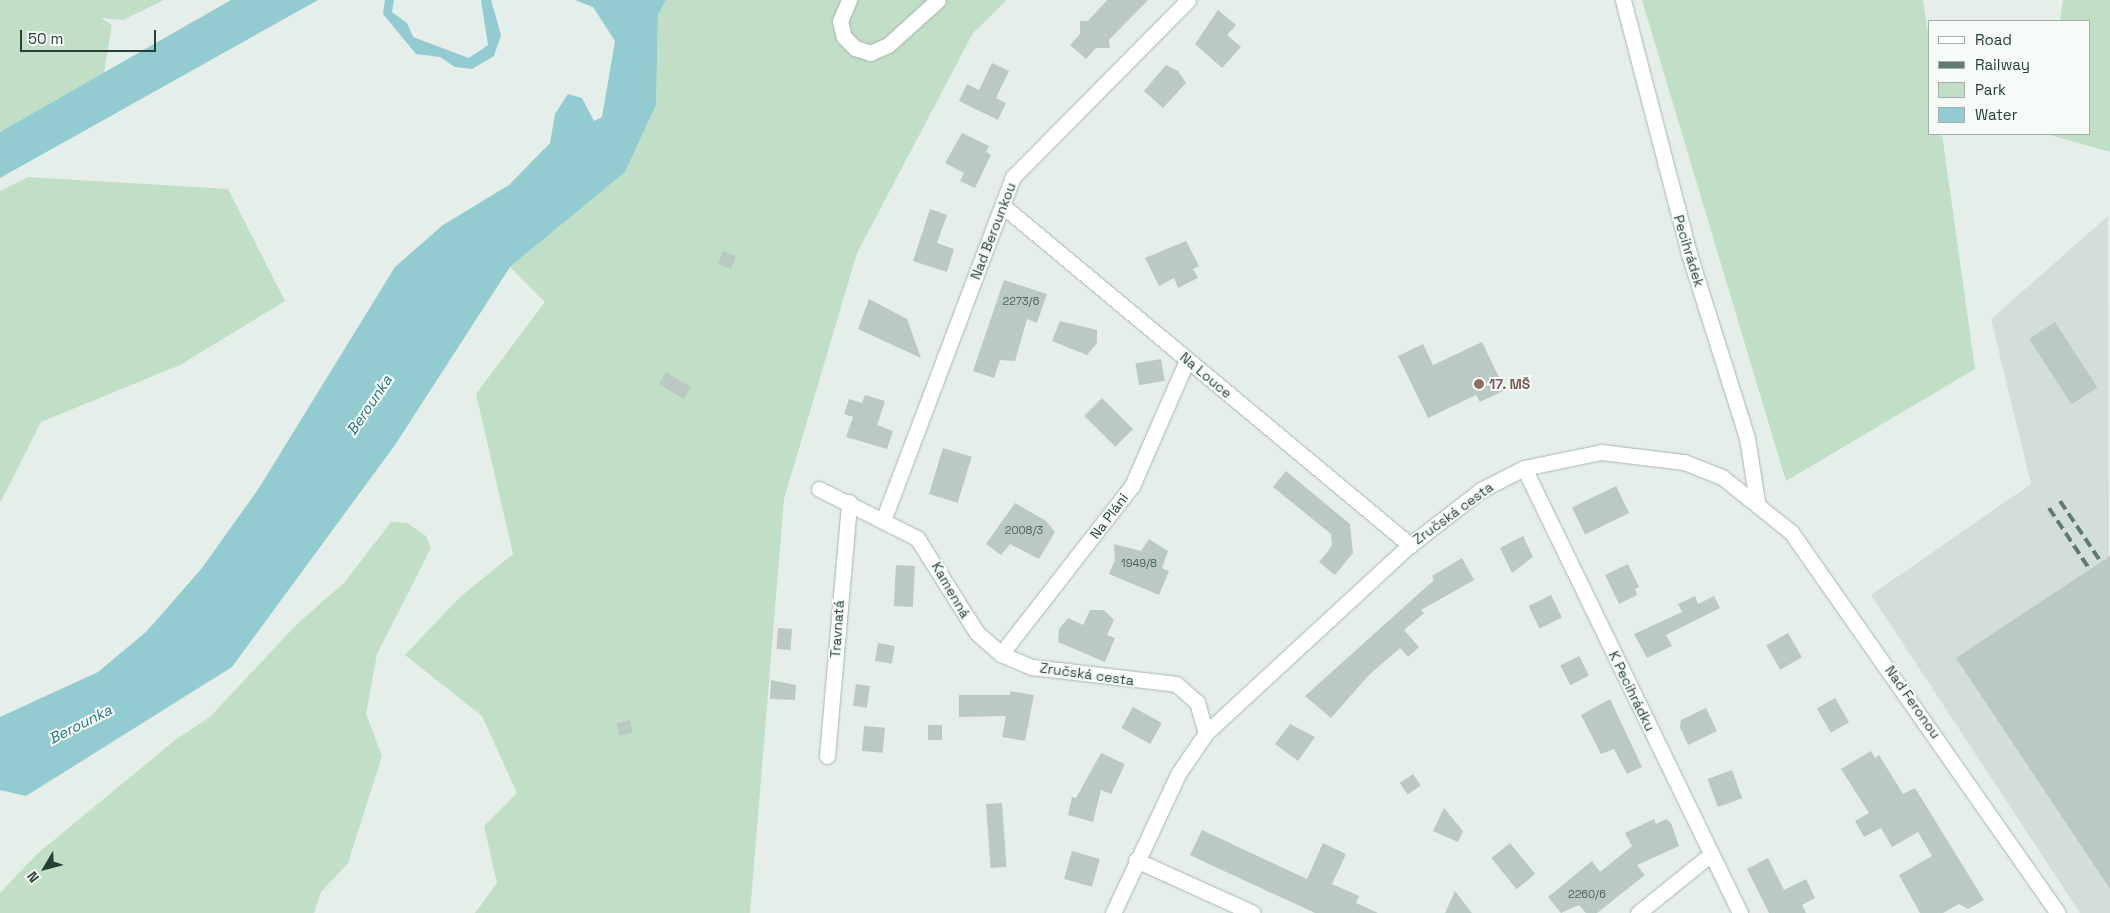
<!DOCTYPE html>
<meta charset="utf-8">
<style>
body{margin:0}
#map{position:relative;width:2110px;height:913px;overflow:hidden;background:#e6eeea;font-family:"Space Grotesk",sans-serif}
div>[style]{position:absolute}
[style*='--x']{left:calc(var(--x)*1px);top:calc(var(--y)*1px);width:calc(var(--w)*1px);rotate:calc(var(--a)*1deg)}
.built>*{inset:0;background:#d4ded9}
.green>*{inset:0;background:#c1dec6}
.water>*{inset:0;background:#92ccd0}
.building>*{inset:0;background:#bbc9c3;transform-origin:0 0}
.roads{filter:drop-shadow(0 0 1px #a8b6b1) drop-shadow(0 0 1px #a8b6b1)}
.minor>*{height:15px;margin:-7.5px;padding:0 7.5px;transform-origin:7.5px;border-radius:7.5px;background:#fff}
.rail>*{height:4px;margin-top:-2px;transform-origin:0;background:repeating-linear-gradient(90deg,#607b72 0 10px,transparent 0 15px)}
.dots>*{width:14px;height:14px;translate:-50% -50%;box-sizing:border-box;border:2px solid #f7fbf8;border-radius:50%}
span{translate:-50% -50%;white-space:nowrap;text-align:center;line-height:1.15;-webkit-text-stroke:4px #f7fbf8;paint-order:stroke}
.number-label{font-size:11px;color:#4a625a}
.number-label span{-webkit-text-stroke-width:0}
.street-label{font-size:14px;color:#254037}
.education-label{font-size:14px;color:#785e54;font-weight:700}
.left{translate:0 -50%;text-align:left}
.water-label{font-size:15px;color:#21737a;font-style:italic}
.legend{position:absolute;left:1928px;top:20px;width:162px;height:115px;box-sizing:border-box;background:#f7fbf8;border:1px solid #a3b0ab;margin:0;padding:6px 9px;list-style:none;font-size:15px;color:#254037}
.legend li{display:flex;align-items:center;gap:10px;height:25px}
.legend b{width:25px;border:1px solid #a3b0ab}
.north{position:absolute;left:20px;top:843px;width:50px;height:50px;-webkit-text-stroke:4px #f7fbf8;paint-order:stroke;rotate:233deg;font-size:14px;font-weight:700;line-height:20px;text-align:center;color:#254037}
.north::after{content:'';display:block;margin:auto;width:18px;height:22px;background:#254037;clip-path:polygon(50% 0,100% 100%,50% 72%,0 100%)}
.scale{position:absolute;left:20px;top:30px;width:136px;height:22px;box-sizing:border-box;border:2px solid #254037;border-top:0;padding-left:6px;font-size:15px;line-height:18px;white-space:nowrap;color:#254037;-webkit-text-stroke:4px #f7fbf8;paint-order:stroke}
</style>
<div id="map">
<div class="built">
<div style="clip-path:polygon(2108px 216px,2110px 913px,2080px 913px,1871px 595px,2031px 484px,1991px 319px)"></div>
</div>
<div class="green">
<div style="clip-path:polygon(0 0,164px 0,123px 20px,101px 18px,112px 25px,104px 73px,0 132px)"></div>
<div style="clip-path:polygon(666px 0,1007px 0,973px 33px,857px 253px,784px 499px,750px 913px,475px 913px,497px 883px,484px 826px,517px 793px,482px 716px,405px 655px,459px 598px,513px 554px,476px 394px,545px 302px,510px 267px,625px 172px,656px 105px,658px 15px)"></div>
<div style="clip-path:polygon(1642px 0,1923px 0,1929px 38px,1929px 134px,1942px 134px,1975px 369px,1786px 481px)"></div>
<div style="clip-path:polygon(2063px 0,2110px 0,2110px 152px,2046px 134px,2089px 134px,2089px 21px,2060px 21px)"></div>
<div style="clip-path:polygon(28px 177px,228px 189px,285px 301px,180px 365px,41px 422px,0 503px,0 191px)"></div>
<div style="clip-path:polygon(391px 522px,407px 523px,426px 536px,431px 548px,377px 654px,366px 714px,382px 756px,348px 863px,321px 892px,314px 913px,0 913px,0 893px,36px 855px,175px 740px,210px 717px,297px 624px,344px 583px)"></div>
</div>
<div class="water">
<div style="clip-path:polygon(231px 0,318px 0,0 178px,0 132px)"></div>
<div style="clip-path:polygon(385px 0,394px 0,392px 12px,407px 23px,413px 37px,469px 58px,488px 45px,481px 0,491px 0,501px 35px,494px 56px,472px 69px,455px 67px,440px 57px,416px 54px,383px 14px)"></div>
<div style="clip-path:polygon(575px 0,666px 0,658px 15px,656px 105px,625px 172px,510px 267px,395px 445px,232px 667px,26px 796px,0 790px,0 717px,98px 672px,147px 631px,202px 568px,259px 488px,395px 267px,443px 225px,509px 185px,550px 143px,555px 114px,568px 94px,582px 98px,594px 121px,602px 117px,615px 41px,593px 7px)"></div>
</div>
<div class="building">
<div style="clip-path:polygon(1107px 0,1148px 0,1109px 40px,1110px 48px,1096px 48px,1086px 59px,1070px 45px,1080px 34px,1080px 21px,1088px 21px)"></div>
<div style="clip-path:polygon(1218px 10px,1236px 25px,1227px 35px,1241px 47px,1222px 68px,1195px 44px)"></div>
<div style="clip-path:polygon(992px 63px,1009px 71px,996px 98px,1006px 103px,998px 120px,959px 101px,967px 84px,979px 90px)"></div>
<div style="clip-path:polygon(1166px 65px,1178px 71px,1186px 83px,1163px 108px,1144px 91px)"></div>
<div style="clip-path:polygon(962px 133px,989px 146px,986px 152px,991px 155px,975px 188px,960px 181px,964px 173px,945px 163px)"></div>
<div style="clip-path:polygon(930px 209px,947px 215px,937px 243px,954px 249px,947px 272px,913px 261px)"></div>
<div style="clip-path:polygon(1186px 241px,1199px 266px,1193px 269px,1198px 278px,1178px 288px,1174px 278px,1159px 286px,1145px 258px)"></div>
<div style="left:723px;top:251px;width:14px;height:14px;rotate:21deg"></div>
<div style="clip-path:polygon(1004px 280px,1047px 294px,1037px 323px,1027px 319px,1015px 361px,1000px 360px,994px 378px,973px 371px)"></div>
<div style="clip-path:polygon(869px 299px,907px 319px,921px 358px,858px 329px)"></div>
<div style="clip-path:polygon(1060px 321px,1097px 330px,1097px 343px,1087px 355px,1052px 341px)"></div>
<div style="left:2055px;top:322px;width:78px;height:31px;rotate:57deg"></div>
<div style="clip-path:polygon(1482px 342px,1505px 390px,1480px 402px,1476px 395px,1428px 418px,1398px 356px,1423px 344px,1433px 365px)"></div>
<div style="left:1161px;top:359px;width:22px;height:26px;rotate:80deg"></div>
<div style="left:666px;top:372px;width:29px;height:14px;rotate:31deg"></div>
<div style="clip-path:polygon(865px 395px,885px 401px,877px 425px,893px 431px,887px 449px,846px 437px,853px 417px,844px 414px,849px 399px,862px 403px)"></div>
<div style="left:1102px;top:398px;width:44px;height:25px;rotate:45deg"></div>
<div style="left:943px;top:448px;width:30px;height:48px;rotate:17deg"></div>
<div style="clip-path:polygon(1286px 471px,1350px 524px,1353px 553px,1335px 575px,1319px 562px,1332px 546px,1331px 534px,1273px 487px)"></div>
<div style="left:1616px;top:486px;width:30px;height:49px;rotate:64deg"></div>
<div style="clip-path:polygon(1015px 503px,1046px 521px,1055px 532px,1039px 559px,1010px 544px,1001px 555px,986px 544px)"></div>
<div style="clip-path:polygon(1523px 536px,1533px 557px,1512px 573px,1500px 548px)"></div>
<div style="clip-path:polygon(1149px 539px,1168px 551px,1162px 568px,1169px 571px,1159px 595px,1109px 574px,1115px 560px,1114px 544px,1141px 551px)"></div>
<div style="clip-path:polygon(2110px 556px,2110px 889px,1956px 658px)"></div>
<div style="clip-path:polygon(1462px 558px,1474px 580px,1421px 610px,1424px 613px,1404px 630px,1419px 647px,1408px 657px,1400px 648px,1369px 675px,1331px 718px,1305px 696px,1434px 580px,1432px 576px)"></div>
<div style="clip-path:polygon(1628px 564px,1639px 587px,1635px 589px,1637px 595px,1619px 604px,1605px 575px)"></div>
<div style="left:896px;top:565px;width:19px;height:41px;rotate:3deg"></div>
<div style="left:1551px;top:595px;width:25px;height:25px;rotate:64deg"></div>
<div style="clip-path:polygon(1695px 596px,1698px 604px,1714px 596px,1720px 608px,1666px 635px,1672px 646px,1647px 658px,1634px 634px,1682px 612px,1678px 604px)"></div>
<div style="clip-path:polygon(1090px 610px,1104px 610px,1114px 620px,1107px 635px,1115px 638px,1105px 662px,1058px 642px,1059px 629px,1068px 618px,1083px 625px)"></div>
<div style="left:778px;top:628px;width:14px;height:21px;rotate:4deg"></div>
<div style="left:1788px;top:633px;width:28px;height:25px;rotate:60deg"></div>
<div style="left:878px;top:643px;width:17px;height:18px;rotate:10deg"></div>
<div style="left:1579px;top:656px;width:22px;height:21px;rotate:63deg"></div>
<div style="clip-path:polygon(771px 680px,796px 685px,795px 700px,770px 699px)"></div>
<div style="left:856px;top:684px;width:14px;height:22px;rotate:8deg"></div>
<div style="clip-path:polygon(1010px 691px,1034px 695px,1025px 741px,1002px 737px,1006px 716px,959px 717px,959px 695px,1010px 695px)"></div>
<div style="left:1835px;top:698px;width:28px;height:21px;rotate:60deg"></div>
<div style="clip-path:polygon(1610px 699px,1642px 767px,1627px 774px,1614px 749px,1601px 754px,1581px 715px)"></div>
<div style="left:1133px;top:707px;width:33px;height:24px;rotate:29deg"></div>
<div style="clip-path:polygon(1706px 708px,1717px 731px,1688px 745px,1680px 727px,1681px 720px)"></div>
<div style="left:630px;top:720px;width:13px;height:14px;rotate:77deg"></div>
<div style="clip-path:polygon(1290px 724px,1315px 737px,1298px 761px,1275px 744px)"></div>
<div style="left:928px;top:725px;width:14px;height:15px"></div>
<div style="left:864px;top:726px;width:21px;height:25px;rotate:5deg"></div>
<div style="clip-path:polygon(1871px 751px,1875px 758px,1879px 755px,1903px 794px,1915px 788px,1984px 900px,1968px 909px,1959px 904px,1943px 913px,1920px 913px,1899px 875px,1932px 856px,1918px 832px,1892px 847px,1881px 828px,1864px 837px,1855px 821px,1869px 813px,1841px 769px)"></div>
<div style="clip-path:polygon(1101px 753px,1125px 764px,1111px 794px,1101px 790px,1093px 822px,1068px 815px,1072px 797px,1076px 798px)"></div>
<div style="left:1732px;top:770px;width:30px;height:26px;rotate:70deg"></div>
<div style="left:1413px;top:774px;width:14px;height:16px;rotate:56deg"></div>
<div style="left:1002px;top:803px;width:64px;height:16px;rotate:86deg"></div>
<div style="clip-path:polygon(1444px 808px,1463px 831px,1458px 842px,1433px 831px)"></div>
<div style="clip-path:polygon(1654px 819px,1656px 824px,1666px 819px,1671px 823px,1679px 846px,1637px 865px,1645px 875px,1597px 913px,1586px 913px,1579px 905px,1561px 913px,1548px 897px,1592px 861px,1600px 872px,1632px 846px,1625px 833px)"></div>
<div style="clip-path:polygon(1202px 830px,1307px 879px,1323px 843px,1346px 854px,1332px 884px,1359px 896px,1356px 903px,1378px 913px,1315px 913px,1211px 865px,1190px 855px)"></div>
<div style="left:1510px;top:843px;width:40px;height:24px;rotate:51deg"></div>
<div style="left:1072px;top:851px;width:29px;height:29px;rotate:16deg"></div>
<div style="clip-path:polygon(1768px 858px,1784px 890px,1806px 879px,1815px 898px,1802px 905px,1806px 913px,1769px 913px,1747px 869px)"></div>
<div style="clip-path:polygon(1455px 891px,1472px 913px,1445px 913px)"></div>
</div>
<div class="roads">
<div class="minor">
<div style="--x:849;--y:0;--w:23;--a:113"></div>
<div style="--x:840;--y:21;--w:16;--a:76"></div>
<div style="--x:844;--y:37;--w:16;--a:45"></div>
<div style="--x:855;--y:48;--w:16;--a:18"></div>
<div style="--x:870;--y:53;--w:20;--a:-24"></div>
<div style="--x:888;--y:45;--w:67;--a:-42"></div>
<div style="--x:1623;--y:0;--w:262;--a:75.4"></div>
<div style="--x:1689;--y:254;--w:193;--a:72.5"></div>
<div style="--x:1747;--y:438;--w:64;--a:81"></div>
<div style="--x:1003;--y:206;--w:530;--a:39.79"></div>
<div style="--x:1524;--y:468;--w:495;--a:64.1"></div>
<div style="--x:819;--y:489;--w:110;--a:26.6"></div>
<div style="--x:917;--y:538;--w:112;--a:57.7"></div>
<div style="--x:977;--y:633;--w:32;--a:41"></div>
<div style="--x:1001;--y:654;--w:34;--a:23"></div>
<div style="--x:1032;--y:667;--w:145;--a:6.7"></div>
<div style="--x:1176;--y:684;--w:28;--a:41"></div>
<div style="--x:1197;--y:702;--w:32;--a:74"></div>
<div style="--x:884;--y:518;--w:365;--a:-69.3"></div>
<div style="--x:1013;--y:177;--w:249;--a:-45.3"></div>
<div style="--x:1001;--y:654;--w:213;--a:-52.1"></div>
<div style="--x:1132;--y:486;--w:137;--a:-66.4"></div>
<div style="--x:827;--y:756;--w:255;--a:-85"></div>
<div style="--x:1136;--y:860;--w:128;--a:24.4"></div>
<div style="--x:1113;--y:913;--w:153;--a:-64.9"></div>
<div style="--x:1178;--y:774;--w:50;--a:-55.7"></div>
<div style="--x:1206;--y:733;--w:277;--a:-42.7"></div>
<div style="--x:1410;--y:545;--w:90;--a:-37.8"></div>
<div style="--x:1481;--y:490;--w:48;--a:-27.1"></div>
<div style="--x:1524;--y:468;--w:79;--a:-11.7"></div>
<div style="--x:1601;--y:452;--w:84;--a:6.9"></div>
<div style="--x:1684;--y:462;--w:41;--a:21.5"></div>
<div style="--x:1722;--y:477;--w:88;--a:38.6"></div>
<div style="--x:1791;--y:532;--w:465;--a:55"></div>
<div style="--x:1638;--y:913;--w:94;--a:-38.9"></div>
</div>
</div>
<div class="rail">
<div style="--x:2060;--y:501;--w:73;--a:56.1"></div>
<div style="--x:2049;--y:508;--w:74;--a:56.5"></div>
</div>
<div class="dots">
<div style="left:1479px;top:384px;background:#8d6e63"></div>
</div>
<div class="number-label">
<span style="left:1021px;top:301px">2273/6</span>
<span style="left:1024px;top:530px">2008/3</span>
<span style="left:1139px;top:563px">1949/8</span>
<span style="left:1587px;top:894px">2260/6</span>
</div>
<div class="street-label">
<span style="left:993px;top:231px;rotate:-69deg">Nad Berounkou</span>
<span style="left:1689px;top:251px;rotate:73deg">Pecihrádek</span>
<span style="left:1206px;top:375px;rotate:40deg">Na Louce</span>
<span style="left:1453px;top:513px;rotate:-36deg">Zručská cesta</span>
<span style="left:1109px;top:516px;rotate:-53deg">Na Pláni</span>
<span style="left:951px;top:590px;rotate:60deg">Kamenná</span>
<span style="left:837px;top:629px;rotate:-86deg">Travnatá</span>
<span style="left:1087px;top:674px;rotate:8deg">Zručská cesta</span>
<span style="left:1632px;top:691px;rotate:64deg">K Pecihrádku</span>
<span style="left:1913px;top:702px;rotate:55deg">Nad Feronou</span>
</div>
<div class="education-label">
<span class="left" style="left:1489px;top:384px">17. MŠ</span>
</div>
<div class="water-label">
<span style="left:369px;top:405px;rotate:-56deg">Berounka</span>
<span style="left:80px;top:724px;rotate:-27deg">Berounka</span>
</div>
<ul class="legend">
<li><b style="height:6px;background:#fff"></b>Road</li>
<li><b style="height:6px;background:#607b72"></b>Railway</li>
<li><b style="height:14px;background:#c1dec6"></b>Park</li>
<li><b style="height:14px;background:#92ccd0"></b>Water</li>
</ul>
<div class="north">N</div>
<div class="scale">50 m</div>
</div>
